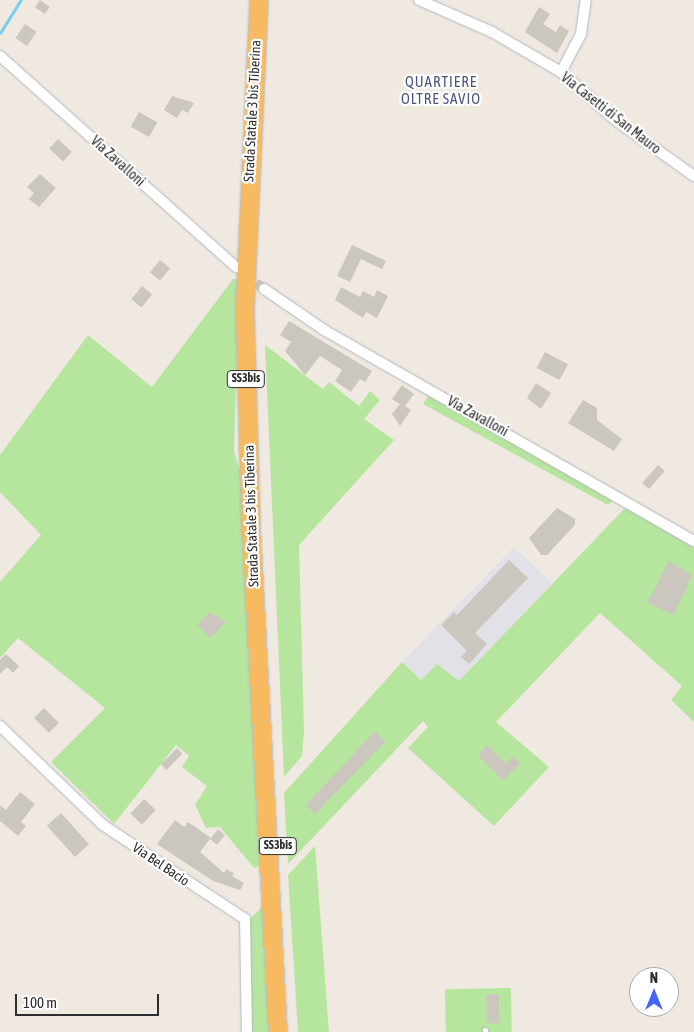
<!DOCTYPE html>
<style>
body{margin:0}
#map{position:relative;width:694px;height:1032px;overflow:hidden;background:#efe9e1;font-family:"Asap Condensed",sans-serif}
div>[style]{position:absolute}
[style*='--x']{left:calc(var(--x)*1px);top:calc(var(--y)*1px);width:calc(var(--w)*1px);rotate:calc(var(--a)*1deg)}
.industrial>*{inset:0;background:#e3e1e8}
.green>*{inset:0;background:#b6e59e;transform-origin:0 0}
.stream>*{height:3px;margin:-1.5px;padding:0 1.5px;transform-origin:1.5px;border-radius:1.5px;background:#75cff0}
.building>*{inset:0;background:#cbc7bf;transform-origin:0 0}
.minor-tunnel>*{height:10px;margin-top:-5px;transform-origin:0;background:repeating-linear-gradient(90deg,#c8c4bd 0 10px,transparent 0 15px)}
.roads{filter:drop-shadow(0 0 1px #b4b7c1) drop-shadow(0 0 1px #b4b7c1)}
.service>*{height:5px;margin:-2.5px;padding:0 2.5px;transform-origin:2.5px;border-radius:2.5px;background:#fff}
.minor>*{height:10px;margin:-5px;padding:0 5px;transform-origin:5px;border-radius:5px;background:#fff}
.trunk>*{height:18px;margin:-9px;padding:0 9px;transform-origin:9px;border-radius:9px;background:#f8ba60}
span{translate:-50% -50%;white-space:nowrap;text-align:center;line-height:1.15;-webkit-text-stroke:4.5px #fff;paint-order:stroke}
.shield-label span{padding:1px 4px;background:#fff;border:1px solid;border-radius:4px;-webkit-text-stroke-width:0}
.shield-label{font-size:12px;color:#2e2e2e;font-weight:700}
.street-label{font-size:14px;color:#2e2e2e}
.neighbourhood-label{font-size:15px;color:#4d5680;letter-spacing:1px}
.north{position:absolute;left:629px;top:967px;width:50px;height:50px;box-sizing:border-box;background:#fff;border:1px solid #ababab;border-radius:50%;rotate:0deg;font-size:14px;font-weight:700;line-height:20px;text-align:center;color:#2e2e2e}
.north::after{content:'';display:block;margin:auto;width:18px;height:22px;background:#4264fb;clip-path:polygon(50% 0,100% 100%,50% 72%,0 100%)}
.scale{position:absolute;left:15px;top:994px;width:144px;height:22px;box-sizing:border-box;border:2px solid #2e2e2e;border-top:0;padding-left:6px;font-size:15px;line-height:18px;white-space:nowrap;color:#2e2e2e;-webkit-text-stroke:4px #fff;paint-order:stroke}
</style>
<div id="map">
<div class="industrial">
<div style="clip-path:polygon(514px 547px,552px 583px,459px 682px,422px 680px,402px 662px)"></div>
</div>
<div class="green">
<div style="clip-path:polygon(233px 279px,239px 279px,234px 452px,244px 483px,262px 865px,254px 868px,220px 827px,206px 828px,195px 805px,207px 786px,182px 767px,189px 756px,176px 745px,114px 824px,51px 762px,105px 708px,18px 638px,0 658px,0 582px,41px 535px,0 492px,0 455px,88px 335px,152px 387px)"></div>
<div style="clip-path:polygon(265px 345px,323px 389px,329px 382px,359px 406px,370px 391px,380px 400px,364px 419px,394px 440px,299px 545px,304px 731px,302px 756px,284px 777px)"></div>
<div style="clip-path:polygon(430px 394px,614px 499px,608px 505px,423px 404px)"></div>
<div style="clip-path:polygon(626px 507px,694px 548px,694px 722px,671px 700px,682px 686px,600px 613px,496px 722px,549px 767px,494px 826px,408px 748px,428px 727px,423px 721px,288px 864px,284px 793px,402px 662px,421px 680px,437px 664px,459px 681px)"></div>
<div style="clip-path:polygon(315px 846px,329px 1032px,298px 1032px,288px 875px)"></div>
<div style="clip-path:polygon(263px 906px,272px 1032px,252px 1032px,249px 920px)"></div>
<div style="left:511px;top:988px;width:44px;height:66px;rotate:89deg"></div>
</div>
<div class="stream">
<div style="--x:0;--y:33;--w:39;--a:-58"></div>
</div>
<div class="building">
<div style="left:40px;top:0;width:12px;height:9px;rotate:35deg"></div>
<div style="clip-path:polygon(539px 7px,550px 14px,543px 24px,556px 32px,560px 25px,569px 31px,557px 53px,525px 32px)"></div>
<div style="left:25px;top:24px;width:14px;height:17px;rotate:34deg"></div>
<div style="clip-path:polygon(172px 96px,194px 103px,188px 113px,182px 110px,177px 118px,164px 110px)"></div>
<div style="left:139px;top:112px;width:21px;height:17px;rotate:29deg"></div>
<div style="left:58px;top:139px;width:19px;height:13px;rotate:43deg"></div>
<div style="clip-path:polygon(40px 174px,56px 188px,39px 207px,29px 199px,34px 193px,27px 187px)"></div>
<div style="clip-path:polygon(352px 245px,386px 261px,382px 269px,361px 259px,350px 282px,337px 276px)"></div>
<div style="left:160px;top:260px;width:13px;height:16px;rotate:39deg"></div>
<div style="left:142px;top:286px;width:13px;height:17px;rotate:39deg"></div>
<div style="clip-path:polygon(341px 287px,360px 297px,363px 291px,374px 297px,377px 290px,388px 296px,377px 318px,366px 312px,363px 318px,335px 300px)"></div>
<div style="clip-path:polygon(289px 321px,372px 371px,365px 382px,360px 379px,351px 392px,335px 381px,342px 370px,320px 356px,305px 375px,285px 351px,291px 342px,280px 335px)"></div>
<div style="left:545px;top:352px;width:26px;height:18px;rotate:28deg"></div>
<div style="clip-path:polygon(536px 383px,551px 393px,541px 409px,527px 398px)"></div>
<div style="clip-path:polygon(402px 385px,414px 394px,405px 406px,411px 410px,400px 426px,392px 414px,400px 404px,392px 399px)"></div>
<div style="clip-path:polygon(583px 400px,597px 408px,597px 420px,622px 439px,614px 451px,568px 423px)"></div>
<div style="left:658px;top:465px;width:9px;height:24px;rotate:41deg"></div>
<div style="clip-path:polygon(557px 508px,575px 519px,575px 525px,547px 555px,541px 555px,529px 538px)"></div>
<div style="clip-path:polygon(509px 560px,528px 578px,475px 633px,487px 644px,469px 664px,461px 657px,467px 651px,441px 625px,454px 612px,457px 615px)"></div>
<div style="clip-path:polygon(669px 561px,692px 575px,674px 615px,647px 603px)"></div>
<div style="clip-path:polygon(210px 612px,226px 622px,210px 638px,197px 625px)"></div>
<div style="clip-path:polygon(6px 654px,19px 666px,13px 673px,7px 667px,0 674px,0 660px)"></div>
<div style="left:44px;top:708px;width:21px;height:14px;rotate:45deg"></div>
<div style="clip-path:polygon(375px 731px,386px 741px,315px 814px,306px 805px)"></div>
<div style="clip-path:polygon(487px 745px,506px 763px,513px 756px,520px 763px,503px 781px,478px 755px)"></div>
<div style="left:177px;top:748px;width:8px;height:23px;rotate:45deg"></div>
<div style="clip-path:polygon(20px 792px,35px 804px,21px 822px,26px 826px,18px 836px,0 821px,0 805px,6px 810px)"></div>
<div style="left:144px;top:799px;width:16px;height:20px;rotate:43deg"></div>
<div style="left:61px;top:813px;width:42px;height:19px;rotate:48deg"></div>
<div style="clip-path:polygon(175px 820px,184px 827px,188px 822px,211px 838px,218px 829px,225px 835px,217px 845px,210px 839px,200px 852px,224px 873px,226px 869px,234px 873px,232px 876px,244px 883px,240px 890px,213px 881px,157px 844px)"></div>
<div style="left:499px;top:994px;width:29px;height:13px;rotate:88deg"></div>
</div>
<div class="minor-tunnel">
<div style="--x:244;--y:274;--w:25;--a:37"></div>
</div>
<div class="roads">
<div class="service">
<div style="--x:485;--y:1030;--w:2;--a:90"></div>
</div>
<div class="minor">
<div style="--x:419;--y:0;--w:80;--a:23.7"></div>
<div style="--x:492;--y:32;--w:80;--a:30.1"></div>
<div style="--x:561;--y:72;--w:76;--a:41.3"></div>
<div style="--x:618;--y:122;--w:93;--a:35.4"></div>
<div style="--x:0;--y:56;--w:317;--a:41.8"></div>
<div style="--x:561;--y:72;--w:43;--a:-62.2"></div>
<div style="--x:581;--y:34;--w:34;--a:-82"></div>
<div style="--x:264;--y:289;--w:73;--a:34.3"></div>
<div style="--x:324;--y:330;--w:426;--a:29.7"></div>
<div style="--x:0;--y:726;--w:143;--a:43.9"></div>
<div style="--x:103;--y:825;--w:170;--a:33.5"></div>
<div style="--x:245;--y:919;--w:113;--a:89"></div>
</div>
<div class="trunk">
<div style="--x:259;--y:0;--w:313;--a:92.6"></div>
<div style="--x:245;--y:313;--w:214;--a:88.4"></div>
<div style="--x:251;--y:527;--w:506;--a:86.94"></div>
</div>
</div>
<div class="shield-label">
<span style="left:246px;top:379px">SS3bis</span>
<span style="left:278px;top:846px">SS3bis</span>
</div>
<div class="street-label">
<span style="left:252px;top:111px;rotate:-87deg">Strada Statale 3 bis Tiberina</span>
<span style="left:611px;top:113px;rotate:38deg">Via Casetti di San Mauro</span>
<span style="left:118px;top:161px;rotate:42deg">Via Zavalloni</span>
<span style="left:478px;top:416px;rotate:29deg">Via Zavalloni</span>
<span style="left:251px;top:516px;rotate:-92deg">Strada Statale 3 bis Tiberina</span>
<span style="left:161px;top:864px;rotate:34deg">Via Bel Bacio</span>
</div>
<div class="neighbourhood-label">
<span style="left:441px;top:90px">QUARTIERE<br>OLTRE SAVIO</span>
</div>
<div class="north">N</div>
<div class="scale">100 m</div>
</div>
